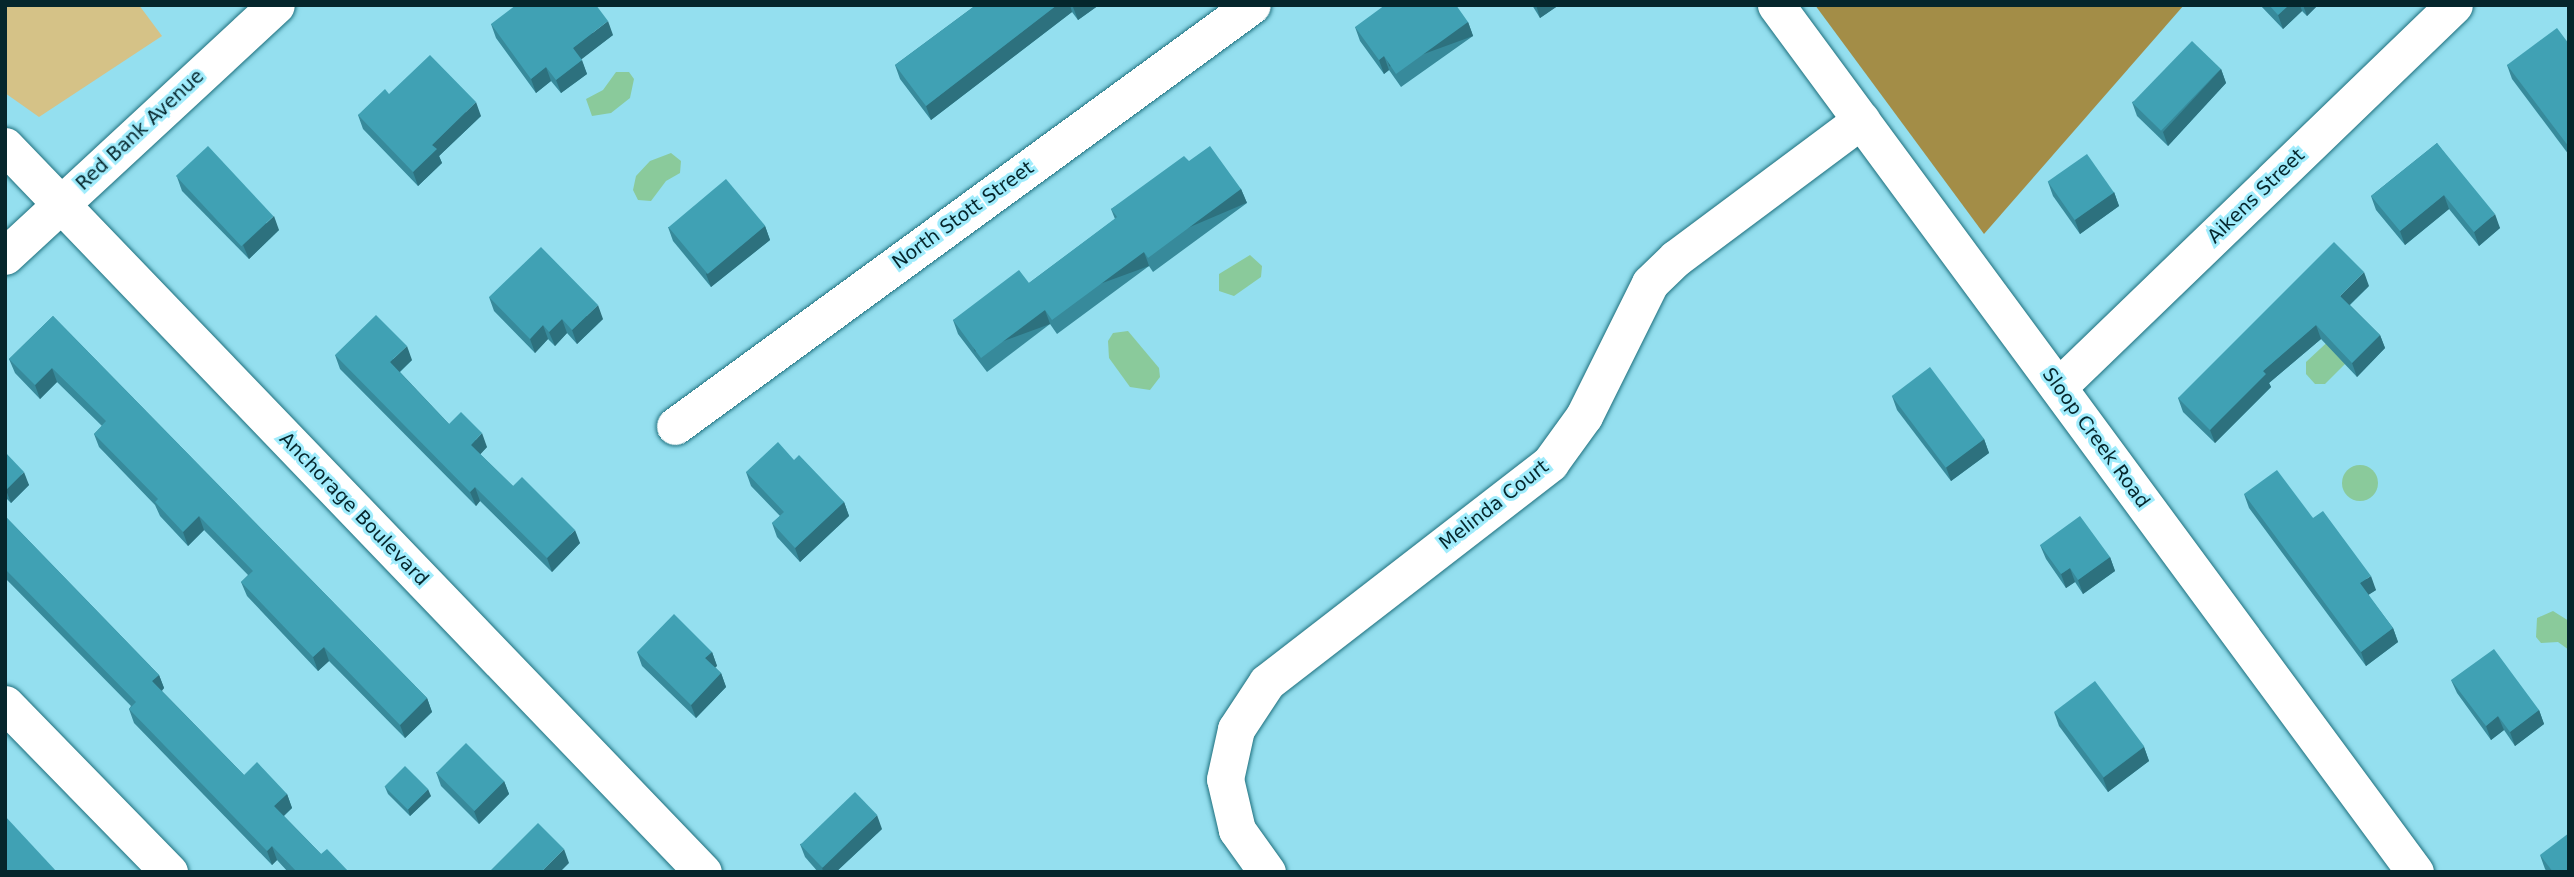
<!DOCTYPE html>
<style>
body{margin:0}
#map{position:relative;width:2574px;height:877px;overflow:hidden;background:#94dfef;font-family:"DejaVu Sans",sans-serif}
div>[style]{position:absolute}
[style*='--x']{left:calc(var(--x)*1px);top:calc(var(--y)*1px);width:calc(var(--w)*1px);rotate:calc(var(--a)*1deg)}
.green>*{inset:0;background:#d5c287}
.forest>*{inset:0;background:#a38d47}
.water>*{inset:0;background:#8aca9b}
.round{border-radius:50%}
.roads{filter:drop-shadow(0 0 2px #1e6f7d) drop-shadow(0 0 2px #1e6f7d)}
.minor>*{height:37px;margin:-18.5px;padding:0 18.5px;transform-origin:18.5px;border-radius:18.5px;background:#fff}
.wall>*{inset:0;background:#378a9b}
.shaded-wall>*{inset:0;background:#2d717e;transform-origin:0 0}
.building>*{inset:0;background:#40a1b4;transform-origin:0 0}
span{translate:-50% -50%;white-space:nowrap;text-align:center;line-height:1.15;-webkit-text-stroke:6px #a1ecfc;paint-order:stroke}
.street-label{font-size:19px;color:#05262c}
.frame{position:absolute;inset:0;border:7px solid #05262c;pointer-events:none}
</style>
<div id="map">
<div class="green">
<div style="clip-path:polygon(5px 5px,139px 5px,162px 36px,39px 117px,5px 93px)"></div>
</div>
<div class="forest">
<div style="clip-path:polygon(1815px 5px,2184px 5px,1984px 234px)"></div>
</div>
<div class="water">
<div style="clip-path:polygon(616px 72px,629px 72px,634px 79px,630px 98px,611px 113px,592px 116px,586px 99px,603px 90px)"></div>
<div style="clip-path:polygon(671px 153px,681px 161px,680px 173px,666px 181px,651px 201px,638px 200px,633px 190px,636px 176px,650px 161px)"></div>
<div style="clip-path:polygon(1250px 255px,1262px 266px,1261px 277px,1234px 296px,1219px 291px,1219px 274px)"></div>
<div style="clip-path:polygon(1128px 331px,1159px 368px,1160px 377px,1150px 390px,1130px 387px,1109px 358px,1108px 341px,1113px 333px)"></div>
<div style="clip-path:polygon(2335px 335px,2355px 354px,2325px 384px,2315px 384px,2306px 374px,2306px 362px)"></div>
<div class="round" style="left:2342px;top:465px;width:36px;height:36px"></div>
<div style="clip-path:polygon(2553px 611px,2569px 621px,2569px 650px,2558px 642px,2541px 643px,2536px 637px,2537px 618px)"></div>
</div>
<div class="roads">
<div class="minor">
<div style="--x:1776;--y:5;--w:1077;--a:53.61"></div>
<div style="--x:5;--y:146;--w:1007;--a:46.13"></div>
<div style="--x:5;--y:256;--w:369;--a:-42.8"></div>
<div style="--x:2058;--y:387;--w:550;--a:-43.97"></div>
<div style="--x:675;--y:426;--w:714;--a:-36.12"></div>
<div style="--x:5;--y:704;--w:235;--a:45.7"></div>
<div style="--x:1267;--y:872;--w:52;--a:-125.5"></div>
<div style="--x:1237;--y:830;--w:52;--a:-103.2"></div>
<div style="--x:1225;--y:779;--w:51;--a:-77.6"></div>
<div style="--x:1236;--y:729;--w:56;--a:-56.6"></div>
<div style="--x:1267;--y:682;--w:358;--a:-37.7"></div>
<div style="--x:1550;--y:463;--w:58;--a:-54.1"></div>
<div style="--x:1584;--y:416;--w:148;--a:-63.6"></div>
<div style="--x:1650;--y:283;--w:36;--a:-44"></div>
<div style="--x:1676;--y:258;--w:231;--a:-36.7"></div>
</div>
</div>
<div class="wall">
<div style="clip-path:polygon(976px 5px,1099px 5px,1078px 20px,1072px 12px,931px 120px,900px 79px,895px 65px)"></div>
<div style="clip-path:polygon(1532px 5px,1559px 5px,1540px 18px)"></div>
<div style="clip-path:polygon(2260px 5px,2318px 5px,2307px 16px,2302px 11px,2283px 29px)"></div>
<div style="clip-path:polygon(1468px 22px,1473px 36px,1401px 87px,1389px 70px,1384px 74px,1360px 41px,1355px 27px)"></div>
<div style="clip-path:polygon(491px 24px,613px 35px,581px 59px,587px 74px,561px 93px,551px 81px,536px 93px,496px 38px)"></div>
<div style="clip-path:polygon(2569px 44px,2569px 155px,2512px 79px,2507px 65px)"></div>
<div style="clip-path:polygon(2221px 69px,2226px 83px,2168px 146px,2137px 116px,2132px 102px)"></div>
<div style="clip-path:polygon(389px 94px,481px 116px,439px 156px,442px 163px,418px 186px,363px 129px,358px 115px)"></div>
<div style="clip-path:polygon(2437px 143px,2500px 228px,2479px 246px,2449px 209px,2405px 245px,2376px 210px,2371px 196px)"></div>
<div style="clip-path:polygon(1189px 161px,1241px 189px,1247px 203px,1153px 272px,1149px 266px,1057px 334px,1050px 324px,987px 372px,958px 334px,953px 320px,1029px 283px,1115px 219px,1111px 209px)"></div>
<div style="clip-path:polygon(177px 177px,279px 230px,249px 259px,182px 191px)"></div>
<div style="clip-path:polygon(2048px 182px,2114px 192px,2119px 206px,2080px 234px,2053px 196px)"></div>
<div style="clip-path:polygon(765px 226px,770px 240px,711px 287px,673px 241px,668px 227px)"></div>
<div style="clip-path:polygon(2369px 286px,2350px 305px,2380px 335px,2385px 348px,2357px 377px,2321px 339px,2269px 383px,2271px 387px,2215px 443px,2183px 412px,2178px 398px)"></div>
<div style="clip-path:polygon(489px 297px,603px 319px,577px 344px,567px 333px,555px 346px,548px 339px,535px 353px,494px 311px)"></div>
<div style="clip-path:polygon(53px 316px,427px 698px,432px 712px,405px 738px,329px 661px,318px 671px,247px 596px,241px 582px,248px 575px,204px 530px,188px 546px,160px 516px,155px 505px,99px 447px,94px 434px,102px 426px,57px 382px,40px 399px,15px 373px,9px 359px)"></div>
<div style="clip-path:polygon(335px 355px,412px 360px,400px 372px,449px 424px,487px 447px,480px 454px,513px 486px,580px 543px,552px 572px,480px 501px,476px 506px,340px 369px)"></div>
<div style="clip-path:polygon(1892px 396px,1984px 439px,1989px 453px,1951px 481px,1897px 410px)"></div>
<div style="clip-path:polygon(5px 452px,29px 485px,11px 503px,5px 497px)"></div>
<div style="clip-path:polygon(794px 460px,844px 502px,849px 516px,800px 562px,777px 537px,772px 523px,780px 516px,751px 486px,746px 472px)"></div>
<div style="clip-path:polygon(2244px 494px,2313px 518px,2376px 590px,2368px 595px,2393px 628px,2398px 642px,2366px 666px,2249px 508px)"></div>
<div style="clip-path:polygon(5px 516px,159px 675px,164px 688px,162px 691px,244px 775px,287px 794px,292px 808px,284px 816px,321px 854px,349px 872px,288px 872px,277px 860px,272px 865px,134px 723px,129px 709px,131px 706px,5px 578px)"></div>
<div style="clip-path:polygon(2040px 545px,2110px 557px,2115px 571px,2083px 594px,2075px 582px,2066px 588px,2046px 559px)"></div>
<div style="clip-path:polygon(637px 652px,712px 652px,717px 666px,715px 667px,721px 673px,726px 687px,696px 718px,642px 666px)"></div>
<div style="clip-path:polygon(2451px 680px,2539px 710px,2544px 724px,2515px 746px,2504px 730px,2491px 740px,2457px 693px)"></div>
<div style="clip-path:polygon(2054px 712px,2144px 747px,2149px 761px,2108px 792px,2059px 726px)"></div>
<div style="clip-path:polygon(436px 772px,504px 781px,509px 794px,479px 824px,441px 786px)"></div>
<div style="clip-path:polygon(385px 787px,431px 796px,410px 816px,388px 794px)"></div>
<div style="clip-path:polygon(882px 829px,836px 872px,818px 872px,805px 857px,800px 844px)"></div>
<div style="clip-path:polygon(2540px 855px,2569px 872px,2547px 872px,2545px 869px)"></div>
</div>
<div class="shaded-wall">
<div style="clip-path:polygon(1057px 5px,1070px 5px,1072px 12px,931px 120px,926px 106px)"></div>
<div style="clip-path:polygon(1075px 5px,1099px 5px,1078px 20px,1073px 7px)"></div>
<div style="clip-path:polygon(1536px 5px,1559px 5px,1540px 18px)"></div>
<div style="clip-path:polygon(2289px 5px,2300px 5px,2302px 11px,2283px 29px,2278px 15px)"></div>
<div style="clip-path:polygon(2303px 5px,2318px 5px,2307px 16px)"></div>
<div style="clip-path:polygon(608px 21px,613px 35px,578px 62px,573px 48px)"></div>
<div style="left:1468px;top:22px;width:15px;height:89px;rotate:70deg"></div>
<div style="clip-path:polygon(1384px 56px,1389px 70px,1384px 74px,1379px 60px)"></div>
<div style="clip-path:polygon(582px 60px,587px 74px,561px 93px,556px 80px)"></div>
<div style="clip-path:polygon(546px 67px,551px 81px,536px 93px,531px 79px)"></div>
<div style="clip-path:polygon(2221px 69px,2226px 83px,2168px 146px,2163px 132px)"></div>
<div style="clip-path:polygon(476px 102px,481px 116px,439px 156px,442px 163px,418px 186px,413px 172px,432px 145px)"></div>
<div style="left:1241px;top:189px;width:15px;height:116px;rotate:67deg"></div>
<div style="clip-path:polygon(2114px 192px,2119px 206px,2080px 234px,2075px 220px)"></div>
<div style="clip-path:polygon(2444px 195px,2449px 209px,2405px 245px,2400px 231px)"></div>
<div style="clip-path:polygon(2495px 214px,2500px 228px,2479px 246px,2474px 232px)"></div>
<div style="clip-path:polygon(274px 216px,279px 230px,249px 259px,243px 245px)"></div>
<div style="clip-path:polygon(765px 226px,770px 240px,711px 287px,706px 274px)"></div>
<div style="left:1144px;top:252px;width:15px;height:114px;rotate:70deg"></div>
<div style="clip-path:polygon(2364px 272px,2369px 286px,2345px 309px,2340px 296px)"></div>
<div style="clip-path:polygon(598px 305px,603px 319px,577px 344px,572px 330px)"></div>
<div style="left:1045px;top:310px;width:15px;height:80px;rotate:70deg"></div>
<div style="clip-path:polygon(562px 319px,567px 333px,555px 346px,549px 332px)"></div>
<div style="clip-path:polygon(543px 325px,548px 339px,535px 353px,530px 339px)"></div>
<div style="clip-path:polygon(2316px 325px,2321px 339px,2269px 383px,2271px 387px,2215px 443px,2210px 430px,2263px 371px)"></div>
<div style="clip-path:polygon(2380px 335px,2385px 348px,2357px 377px,2352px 363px)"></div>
<div style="clip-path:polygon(407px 346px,412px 360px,395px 376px,390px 362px)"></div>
<div style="clip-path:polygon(52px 368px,57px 382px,40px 399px,35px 385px)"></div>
<div style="clip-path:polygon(482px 433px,487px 447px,476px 459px,471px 445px)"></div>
<div style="clip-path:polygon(1984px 439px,1989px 453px,1951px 481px,1946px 467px)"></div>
<div style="clip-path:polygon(24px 472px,29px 485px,11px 503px,6px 490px)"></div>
<div style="clip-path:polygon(475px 487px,480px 501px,476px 506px,470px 492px)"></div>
<div style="clip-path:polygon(844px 502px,849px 516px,800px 562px,795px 548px)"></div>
<div style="clip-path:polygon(199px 516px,204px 530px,188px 546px,183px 532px)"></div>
<div style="clip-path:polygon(575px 530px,580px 543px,552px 572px,547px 558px)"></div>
<div style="clip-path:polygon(2110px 557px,2115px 571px,2083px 594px,2078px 580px)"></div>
<div style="clip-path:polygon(2070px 568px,2075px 582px,2066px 588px,2061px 574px)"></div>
<div style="clip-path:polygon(2371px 576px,2376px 590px,2365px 597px,2360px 583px)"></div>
<div style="clip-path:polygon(2393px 628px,2398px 642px,2366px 666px,2361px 652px)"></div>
<div style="clip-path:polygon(324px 647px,329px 661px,318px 671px,313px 657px)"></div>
<div style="clip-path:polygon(712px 652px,717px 666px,710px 672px,705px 658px)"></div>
<div style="clip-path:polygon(721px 673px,726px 687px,696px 718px,691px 705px)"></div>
<div style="clip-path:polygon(159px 675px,164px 688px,157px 695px,152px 681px)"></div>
<div style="clip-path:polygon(427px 698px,432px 712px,405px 738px,400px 725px)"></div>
<div style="clip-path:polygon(2539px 710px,2544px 724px,2515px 746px,2510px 732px)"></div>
<div style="clip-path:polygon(2498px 716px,2504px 730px,2491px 740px,2486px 726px)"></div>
<div style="clip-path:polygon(2144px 747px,2149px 761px,2108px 792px,2103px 778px)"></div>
<div style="clip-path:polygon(504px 781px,509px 794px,479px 824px,474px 811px)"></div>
<div style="clip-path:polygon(428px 789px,431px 796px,410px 816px,408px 809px)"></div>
<div style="clip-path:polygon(287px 794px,292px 808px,279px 820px,274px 806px)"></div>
<div style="clip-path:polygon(877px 815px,882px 829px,836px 872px,823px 872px,822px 867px)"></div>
<div style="clip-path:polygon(272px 846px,277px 860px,272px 865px,267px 851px)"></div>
<div style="clip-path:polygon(564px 849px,569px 863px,560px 872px,541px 872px)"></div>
</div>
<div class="building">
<div style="clip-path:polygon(516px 5px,596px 5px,608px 21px,573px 48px,582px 60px,556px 80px,546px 67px,531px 79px,491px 24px)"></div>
<div style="clip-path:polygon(976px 5px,1057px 5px,926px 106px,895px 65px)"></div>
<div style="clip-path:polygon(1385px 5px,1456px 5px,1468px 22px,1396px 74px,1384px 56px,1379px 60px,1355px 27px)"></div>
<div style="clip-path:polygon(2269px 5px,2289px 5px,2278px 15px)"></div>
<div style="clip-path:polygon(2557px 28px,2569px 44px,2569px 147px,2507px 65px)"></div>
<div style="left:2192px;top:41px;width:40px;height:86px;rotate:44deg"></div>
<div style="clip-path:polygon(430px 55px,476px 102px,432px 145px,437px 149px,413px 172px,358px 115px,385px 89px,389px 94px)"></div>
<div style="clip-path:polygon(2437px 143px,2495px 214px,2474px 232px,2444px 195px,2400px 231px,2371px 196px)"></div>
<div style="left:208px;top:146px;width:96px;height:44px;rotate:47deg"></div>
<div style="clip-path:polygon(1210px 146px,1241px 189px,1148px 258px,1144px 252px,1052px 320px,1045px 310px,981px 358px,953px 320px,1019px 270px,1029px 283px,1117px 217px,1111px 209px,1184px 156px,1189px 161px)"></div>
<div style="left:2087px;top:154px;width:47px;height:48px;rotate:55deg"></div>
<div style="left:726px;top:179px;width:61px;height:75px;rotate:50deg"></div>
<div style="clip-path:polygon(2334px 242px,2364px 272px,2340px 296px,2380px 335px,2352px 363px,2316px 325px,2263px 371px,2266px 374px,2210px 430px,2178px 398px)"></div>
<div style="clip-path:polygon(541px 247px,598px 305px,572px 330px,562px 319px,549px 332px,543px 325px,530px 339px,489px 297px)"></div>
<div style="clip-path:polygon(376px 315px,407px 346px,390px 362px,449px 424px,461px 412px,482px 433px,471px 445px,513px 486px,522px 477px,575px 530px,547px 558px,475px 487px,470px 492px,335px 355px)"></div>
<div style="clip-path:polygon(53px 316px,427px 698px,400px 725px,324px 647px,313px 657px,241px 582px,253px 571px,199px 516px,183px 532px,155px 502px,158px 499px,94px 434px,106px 421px,52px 368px,35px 385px,9px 359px)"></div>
<div style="left:1930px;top:367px;width:90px;height:48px;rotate:53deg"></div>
<div style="clip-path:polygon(778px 442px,794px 460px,799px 455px,844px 502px,795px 548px,772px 523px,784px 512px,746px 472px)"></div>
<div style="clip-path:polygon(5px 452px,24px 472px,6px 490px,5px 489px)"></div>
<div style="clip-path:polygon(2277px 470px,2313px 518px,2323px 511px,2371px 576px,2360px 583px,2393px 628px,2361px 652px,2244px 494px)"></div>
<div style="clip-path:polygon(5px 516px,159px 675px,152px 681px,244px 775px,257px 762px,287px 794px,274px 806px,321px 854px,327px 849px,349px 872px,297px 872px,272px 846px,267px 851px,129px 709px,136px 702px,5px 569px)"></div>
<div style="clip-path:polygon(2080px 516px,2110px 557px,2078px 580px,2070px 568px,2061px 574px,2040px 545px)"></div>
<div style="clip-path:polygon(674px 614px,712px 652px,705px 658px,721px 673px,691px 705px,637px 652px)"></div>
<div style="clip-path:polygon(2494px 649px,2539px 710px,2510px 732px,2498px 716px,2486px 726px,2451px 680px)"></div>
<div style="left:2095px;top:681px;width:82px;height:51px;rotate:53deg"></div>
<div style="left:466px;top:743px;width:54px;height:42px;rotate:45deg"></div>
<div style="left:405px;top:766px;width:33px;height:29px;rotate:45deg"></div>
<div style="left:855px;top:792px;width:32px;height:76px;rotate:46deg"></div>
<div style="clip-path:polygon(5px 816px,57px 872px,6px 872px,5px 871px)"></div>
<div style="clip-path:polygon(538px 823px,564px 849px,541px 872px,489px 872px)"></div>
<div style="clip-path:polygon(2569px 833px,2569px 872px,2553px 872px,2540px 855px)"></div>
</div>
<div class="street-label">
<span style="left:140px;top:130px;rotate:-43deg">Red Bank Avenue</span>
<span style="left:2256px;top:196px;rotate:-44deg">Aikens Street</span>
<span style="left:963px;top:215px;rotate:-36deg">North Stott Street</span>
<span style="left:2096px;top:438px;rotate:54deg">Sloop Creek Road</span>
<span style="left:1494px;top:505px;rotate:-38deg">Melinda Court</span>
<span style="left:354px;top:509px;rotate:46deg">Anchorage Boulevard</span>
</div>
<div class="frame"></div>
</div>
